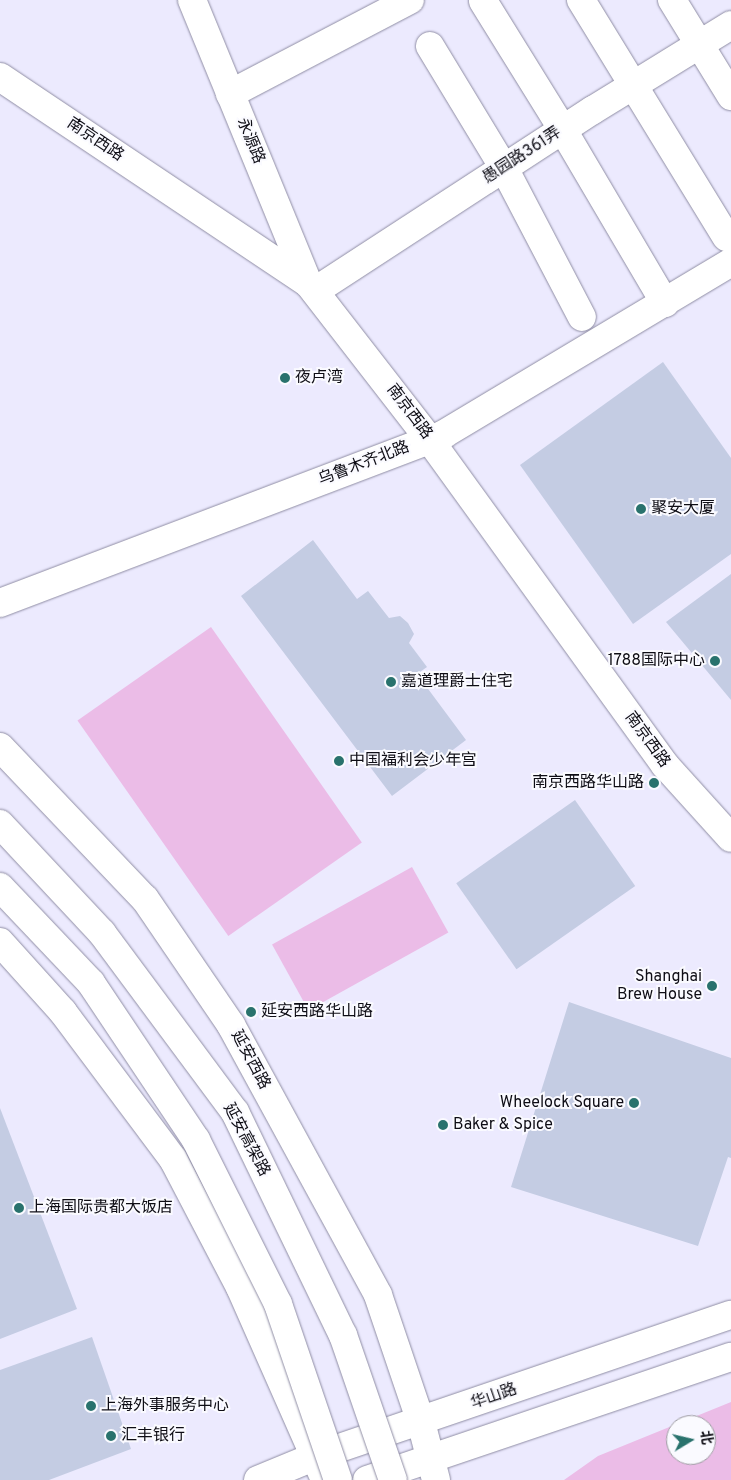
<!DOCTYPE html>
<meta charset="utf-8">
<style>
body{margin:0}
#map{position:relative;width:731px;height:1480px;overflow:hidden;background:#eceafe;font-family:Overpass,"Noto Sans SC",sans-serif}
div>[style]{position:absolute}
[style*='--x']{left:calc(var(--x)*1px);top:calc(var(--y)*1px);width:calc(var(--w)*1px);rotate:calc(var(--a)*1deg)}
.green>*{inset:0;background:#ebbce7;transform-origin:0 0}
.building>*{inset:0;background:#c4cce3;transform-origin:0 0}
.roads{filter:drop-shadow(0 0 1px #8f8da4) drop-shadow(0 0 1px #8f8da4)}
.minor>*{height:28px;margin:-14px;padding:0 14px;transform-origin:14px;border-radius:14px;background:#fff}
.major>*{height:28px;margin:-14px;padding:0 14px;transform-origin:14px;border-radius:14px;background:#fff}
.bridges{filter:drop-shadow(0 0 1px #8f8da4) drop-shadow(0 0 1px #8f8da4)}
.highway-bridge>*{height:28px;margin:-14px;padding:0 14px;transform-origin:14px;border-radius:14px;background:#fff}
.dots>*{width:14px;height:14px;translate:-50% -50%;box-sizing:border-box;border:2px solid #fafaff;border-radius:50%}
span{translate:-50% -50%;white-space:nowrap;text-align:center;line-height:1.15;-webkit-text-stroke:4px #fafaff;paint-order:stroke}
.street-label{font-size:16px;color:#0e0d15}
.poi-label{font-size:16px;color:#0e0d15}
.left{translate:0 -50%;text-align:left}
.right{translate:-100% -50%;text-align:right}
.north{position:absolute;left:666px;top:1415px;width:50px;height:50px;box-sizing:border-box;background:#fafaff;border:1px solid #9c9ba1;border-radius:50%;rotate:81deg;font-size:14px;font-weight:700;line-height:20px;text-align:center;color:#0e0d15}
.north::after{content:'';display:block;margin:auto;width:18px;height:22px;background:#29726d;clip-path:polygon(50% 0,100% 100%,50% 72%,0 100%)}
</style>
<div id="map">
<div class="green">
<div style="left:211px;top:627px;width:263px;height:163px;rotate:55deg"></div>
<div style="left:412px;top:867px;width:75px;height:160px;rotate:61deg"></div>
<div style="clip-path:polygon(evenodd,731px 1402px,731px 1480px,564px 1480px,598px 1456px,731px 1402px,676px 1425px,706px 1425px,706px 1455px,676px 1455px,676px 1425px)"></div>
</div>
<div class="building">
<div style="clip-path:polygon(663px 362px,731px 458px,731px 554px,633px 624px,520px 465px)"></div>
<div style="clip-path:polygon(313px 540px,357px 599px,368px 591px,389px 618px,400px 616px,408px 623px,414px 634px,409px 643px,427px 667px,417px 674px,466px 740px,392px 796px,241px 596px)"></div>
<div style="clip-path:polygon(731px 574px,731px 700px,666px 622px)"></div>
<div style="left:575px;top:800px;width:105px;height:145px;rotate:55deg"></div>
<div style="clip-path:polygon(569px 1002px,731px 1058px,731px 1158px,728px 1157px,698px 1246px,511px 1187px)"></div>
<div style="clip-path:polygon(0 1108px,77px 1309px,0 1339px)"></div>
<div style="clip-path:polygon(92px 1337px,131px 1449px,49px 1480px,0 1480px,0 1370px)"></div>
</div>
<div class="roads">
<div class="minor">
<div style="--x:192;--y:0;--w:306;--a:67.7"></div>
<div style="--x:581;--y:0;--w:278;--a:58.5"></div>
<div style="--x:672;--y:0;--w:113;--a:58.4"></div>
<div style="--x:483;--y:1;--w:152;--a:58.2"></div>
<div style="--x:563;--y:130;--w:201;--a:59.5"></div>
<div style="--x:430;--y:46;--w:143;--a:58.8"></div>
<div style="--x:504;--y:168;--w:168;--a:62.4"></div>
<div style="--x:230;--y:94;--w:203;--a:-27.6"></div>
<div style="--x:315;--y:291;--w:332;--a:-33.1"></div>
<div style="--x:593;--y:110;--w:162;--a:-31.6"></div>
<div style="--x:0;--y:603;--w:475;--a:-20.8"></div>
<div style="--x:444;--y:434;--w:335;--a:-30.9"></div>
</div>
<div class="major">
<div style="--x:0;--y:77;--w:371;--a:33.8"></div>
<div style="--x:308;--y:283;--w:197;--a:52.2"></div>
<div style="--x:429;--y:439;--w:402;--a:54.1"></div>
<div style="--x:665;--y:765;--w:98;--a:47.9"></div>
<div style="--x:0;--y:747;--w:210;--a:46.4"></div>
<div style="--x:145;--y:899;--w:153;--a:55.7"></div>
<div style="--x:231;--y:1025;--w:307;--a:61.4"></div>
<div style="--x:378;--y:1295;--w:134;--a:71.3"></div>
<div style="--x:421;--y:1422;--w:60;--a:75.5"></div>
<div style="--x:0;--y:942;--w:94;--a:48"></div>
<div style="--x:63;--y:1012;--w:184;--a:53.2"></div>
<div style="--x:173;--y:1159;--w:144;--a:62.4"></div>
<div style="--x:240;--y:1287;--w:211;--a:66.2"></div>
<div style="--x:258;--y:1480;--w:63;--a:-22.5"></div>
<div style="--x:316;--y:1456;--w:438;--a:-18.8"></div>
<div style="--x:367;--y:1480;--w:384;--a:-18.7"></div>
</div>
</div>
<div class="bridges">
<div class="highway-bridge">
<div style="--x:0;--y:824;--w:149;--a:46.9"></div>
<div style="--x:102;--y:933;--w:223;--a:53.4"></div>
<div style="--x:235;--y:1112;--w:248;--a:64.2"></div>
<div style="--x:343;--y:1335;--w:153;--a:71"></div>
<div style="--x:0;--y:887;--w:132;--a:46.5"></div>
<div style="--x:91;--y:983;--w:189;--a:56.2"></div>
<div style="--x:196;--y:1140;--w:183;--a:63.4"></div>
<div style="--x:278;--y:1304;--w:186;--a:71.2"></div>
</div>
</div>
<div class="dots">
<div style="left:285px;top:378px;background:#29726d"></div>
<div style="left:641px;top:509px;background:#29726d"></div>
<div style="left:715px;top:661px;background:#29726d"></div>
<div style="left:391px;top:682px;background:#29726d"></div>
<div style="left:339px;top:761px;background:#29726d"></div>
<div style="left:654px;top:783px;background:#29726d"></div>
<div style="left:712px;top:986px;background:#29726d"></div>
<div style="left:251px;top:1012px;background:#29726d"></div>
<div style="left:634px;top:1103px;background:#29726d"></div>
<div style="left:443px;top:1125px;background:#29726d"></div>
<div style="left:19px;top:1208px;background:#29726d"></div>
<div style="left:91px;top:1406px;background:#29726d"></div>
<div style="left:111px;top:1436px;background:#29726d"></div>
</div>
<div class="street-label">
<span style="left:95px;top:140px;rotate:34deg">南京西路</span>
<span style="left:250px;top:141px;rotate:68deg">永源路</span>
<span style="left:522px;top:156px;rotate:-33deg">愚园路361弄</span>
<span style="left:409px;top:412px;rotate:53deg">南京西路</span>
<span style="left:364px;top:464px;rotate:-21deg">乌鲁木齐北路</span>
<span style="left:647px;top:740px;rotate:54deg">南京西路</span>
<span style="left:250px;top:1060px;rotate:62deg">延安西路</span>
<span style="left:246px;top:1140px;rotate:62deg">延安高架路</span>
<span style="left:494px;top:1397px;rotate:-19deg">华山路</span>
</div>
<div class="poi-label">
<span class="left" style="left:295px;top:378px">夜卢湾</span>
<span class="left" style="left:651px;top:509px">聚安大厦</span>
<span class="right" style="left:705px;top:661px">1788国际中心</span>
<span class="left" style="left:401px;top:682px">嘉道理爵士住宅</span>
<span class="left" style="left:349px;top:761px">中国福利会少年宫</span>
<span class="right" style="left:644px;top:783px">南京西路华山路</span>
<span class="right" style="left:702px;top:986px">Shanghai<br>Brew House</span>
<span class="left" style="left:261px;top:1012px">延安西路华山路</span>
<span class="right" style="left:624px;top:1103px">Wheelock Square</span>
<span class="left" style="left:453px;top:1125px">Baker &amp; Spice</span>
<span class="left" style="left:29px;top:1208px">上海国际贵都大饭店</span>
<span class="left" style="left:101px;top:1406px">上海外事服务中心</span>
<span class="left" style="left:121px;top:1436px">汇丰银行</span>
</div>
<div class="north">北</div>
</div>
